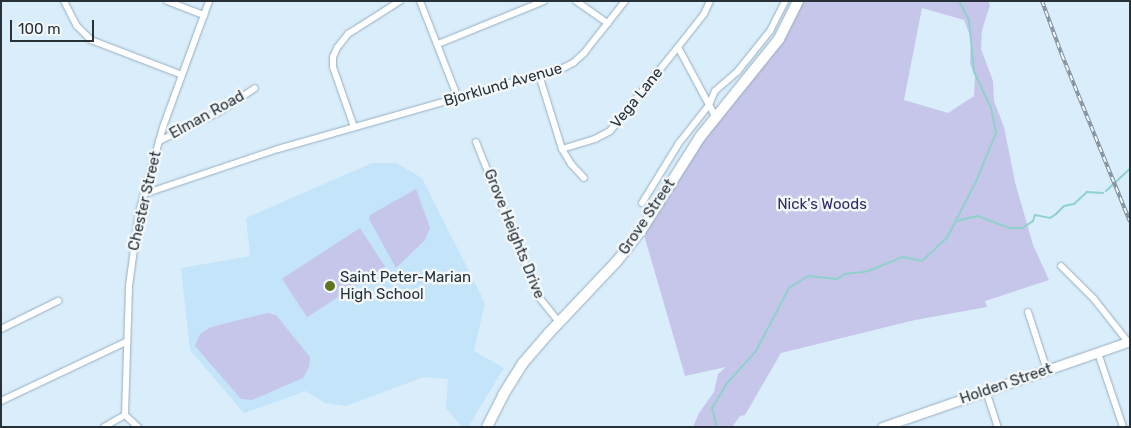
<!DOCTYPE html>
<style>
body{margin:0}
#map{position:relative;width:1131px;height:428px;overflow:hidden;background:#d9edfb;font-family:Rubik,sans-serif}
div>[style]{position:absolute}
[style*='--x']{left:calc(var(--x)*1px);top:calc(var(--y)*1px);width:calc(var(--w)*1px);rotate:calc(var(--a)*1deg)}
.built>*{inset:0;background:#c4e4fa}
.green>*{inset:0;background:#c6c6ea;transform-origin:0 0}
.stream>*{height:2px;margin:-1px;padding:0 1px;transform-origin:1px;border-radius:1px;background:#91d1cd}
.roads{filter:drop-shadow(0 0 1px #96aebf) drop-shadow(0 0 1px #96aebf)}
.minor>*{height:6px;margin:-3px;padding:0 3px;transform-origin:3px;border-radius:3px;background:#fff}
.secondary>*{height:9px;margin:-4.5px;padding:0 4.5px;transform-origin:4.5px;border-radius:4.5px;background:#fff}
.primary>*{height:10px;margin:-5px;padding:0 5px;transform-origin:5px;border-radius:5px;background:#fff}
.rail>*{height:4px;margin-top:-2px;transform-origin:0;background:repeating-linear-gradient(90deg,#f3f8fb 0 5.5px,#82909b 0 11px);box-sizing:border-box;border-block:1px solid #82909b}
.dots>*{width:14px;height:14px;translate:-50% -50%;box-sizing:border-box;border:2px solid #f3f8fb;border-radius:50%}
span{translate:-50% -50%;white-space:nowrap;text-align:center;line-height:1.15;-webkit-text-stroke:5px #f3f8fb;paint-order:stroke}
.street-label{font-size:15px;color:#283138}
.park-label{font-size:15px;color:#322b64}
.poi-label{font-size:15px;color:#283138}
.left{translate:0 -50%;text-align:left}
.frame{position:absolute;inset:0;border:2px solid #283138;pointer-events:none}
.scale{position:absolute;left:10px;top:20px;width:84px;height:22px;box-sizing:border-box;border:2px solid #283138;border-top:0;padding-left:6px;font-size:15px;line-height:18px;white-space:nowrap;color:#283138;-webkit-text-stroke:4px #f3f8fb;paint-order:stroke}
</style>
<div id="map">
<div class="built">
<div style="clip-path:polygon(372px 163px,396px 163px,422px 178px,485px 303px,474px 351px,504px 368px,468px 427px,462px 427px,446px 408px,448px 379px,424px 377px,346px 406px,325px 403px,306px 391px,244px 413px,190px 350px,181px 268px,250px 256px,246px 218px)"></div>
</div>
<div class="green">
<div style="clip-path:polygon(evenodd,803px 1px,988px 1px,990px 5px,982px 30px,981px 49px,993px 81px,994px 101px,1004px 127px,1015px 182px,1033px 245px,1049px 280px,985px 301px,987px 307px,915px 320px,781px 353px,745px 415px,740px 416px,732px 427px,693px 427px,699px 413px,714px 392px,718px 374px,726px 367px,685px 376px,644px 235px,703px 140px,782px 42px,803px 1px,922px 8px,964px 20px,971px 38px,970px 64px,975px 76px,974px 96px,948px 113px,904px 100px,922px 8px)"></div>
<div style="clip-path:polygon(416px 189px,430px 228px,425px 240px,396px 268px,369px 219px,370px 215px)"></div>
<div style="left:360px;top:228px;width:46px;height:93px;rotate:57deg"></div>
<div style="clip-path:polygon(267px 313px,276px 315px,310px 357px,309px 367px,303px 378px,252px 400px,241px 399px,195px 346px,200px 334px,211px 327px)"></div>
</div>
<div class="stream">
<div style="--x:1106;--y:191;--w:33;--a:-43"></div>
<div style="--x:956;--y:221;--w:23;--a:-13"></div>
<div style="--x:978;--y:216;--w:34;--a:21"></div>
<div style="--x:1010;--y:228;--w:12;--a:0"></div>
<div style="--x:1022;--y:228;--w:13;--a:-32"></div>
<div style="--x:1033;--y:221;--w:6;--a:-72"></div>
<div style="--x:1035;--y:215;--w:15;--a:11"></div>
<div style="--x:1050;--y:218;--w:7;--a:-34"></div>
<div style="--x:1056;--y:214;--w:11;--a:-45"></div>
<div style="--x:1064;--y:206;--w:10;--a:-11"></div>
<div style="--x:1074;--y:204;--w:18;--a:-43"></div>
<div style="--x:1087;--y:192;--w:16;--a:4"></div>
<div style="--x:717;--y:427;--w:20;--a:-105"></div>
<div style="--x:712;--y:408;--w:29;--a:-59"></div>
<div style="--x:727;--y:383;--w:43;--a:-47.8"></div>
<div style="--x:756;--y:351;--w:71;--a:-62.4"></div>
<div style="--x:789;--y:288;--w:22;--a:-32"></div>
<div style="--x:808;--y:276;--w:29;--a:6"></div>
<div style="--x:837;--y:279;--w:9;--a:-32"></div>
<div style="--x:845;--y:274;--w:23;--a:-7"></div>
<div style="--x:868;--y:271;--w:37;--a:-22"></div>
<div style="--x:902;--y:257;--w:20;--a:11"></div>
<div style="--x:922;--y:261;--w:34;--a:-43"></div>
<div style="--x:947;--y:238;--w:66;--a:-63"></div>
<div style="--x:977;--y:179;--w:50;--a:-67.6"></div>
<div style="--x:996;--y:133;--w:25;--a:-101"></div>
<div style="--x:991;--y:108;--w:40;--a:-115"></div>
<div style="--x:974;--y:72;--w:52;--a:-95.5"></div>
<div style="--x:969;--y:20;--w:21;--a:-118"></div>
</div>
<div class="roads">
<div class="minor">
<div style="--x:64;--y:1;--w:28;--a:63"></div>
<div style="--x:77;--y:26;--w:20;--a:45"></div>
<div style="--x:91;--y:40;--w:97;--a:21"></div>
<div style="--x:167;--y:1;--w:40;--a:21"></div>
<div style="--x:420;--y:1;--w:104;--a:68.6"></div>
<div style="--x:576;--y:1;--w:39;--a:35"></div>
<div style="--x:710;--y:1;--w:14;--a:115"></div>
<div style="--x:704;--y:14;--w:42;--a:128.2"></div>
<div style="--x:678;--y:47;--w:78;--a:61.8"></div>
<div style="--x:438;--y:44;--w:114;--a:-22.1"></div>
<div style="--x:539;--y:75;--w:77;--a:72.7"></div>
<div style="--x:562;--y:149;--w:17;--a:59"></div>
<div style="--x:571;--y:164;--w:19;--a:47"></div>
<div style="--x:354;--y:127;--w:64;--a:-109.3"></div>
<div style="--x:333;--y:67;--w:10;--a:-90"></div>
<div style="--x:333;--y:57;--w:10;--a:-66"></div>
<div style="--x:337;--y:48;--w:18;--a:-52"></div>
<div style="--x:348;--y:34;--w:62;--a:-32.4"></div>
<div style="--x:159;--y:141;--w:67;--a:-25.8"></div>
<div style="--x:219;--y:112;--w:43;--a:-33.7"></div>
<div style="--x:476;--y:142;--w:166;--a:68.1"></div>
<div style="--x:538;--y:296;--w:33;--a:51"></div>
<div style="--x:562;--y:149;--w:34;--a:-17"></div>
<div style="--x:595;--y:139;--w:17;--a:-28"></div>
<div style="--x:610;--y:131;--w:108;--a:-51"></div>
<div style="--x:144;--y:194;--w:141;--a:-18.6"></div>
<div style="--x:278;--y:149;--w:298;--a:-15.9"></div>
<div style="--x:565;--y:67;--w:9;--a:-27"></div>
<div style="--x:573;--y:63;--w:15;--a:-42"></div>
<div style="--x:584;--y:53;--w:66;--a:-51.7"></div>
<div style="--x:642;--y:203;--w:70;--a:-58.3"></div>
<div style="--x:679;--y:143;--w:48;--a:-51.7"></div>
<div style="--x:709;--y:105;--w:15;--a:-67"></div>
<div style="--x:715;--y:91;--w:29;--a:-41"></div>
<div style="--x:737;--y:72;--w:53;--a:-51.2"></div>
<div style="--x:770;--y:31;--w:34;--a:-63"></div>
<div style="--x:1061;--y:266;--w:47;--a:45"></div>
<div style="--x:1094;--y:299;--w:55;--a:51.7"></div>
<div style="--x:1028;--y:312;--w:61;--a:71.9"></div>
<div style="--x:1;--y:329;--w:64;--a:-26.2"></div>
<div style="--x:1098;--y:353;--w:78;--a:71.3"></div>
<div style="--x:986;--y:391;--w:38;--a:72"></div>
<div style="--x:1;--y:401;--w:138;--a:-25.3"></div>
<div style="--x:125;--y:415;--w:129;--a:-88.2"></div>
<div style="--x:129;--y:286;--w:75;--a:-82.3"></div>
<div style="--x:139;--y:212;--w:88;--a:-74.2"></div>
<div style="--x:163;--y:127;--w:134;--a:-69.9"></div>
<div style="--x:125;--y:415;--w:18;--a:43"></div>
<div style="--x:104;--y:427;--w:24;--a:-30"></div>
</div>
<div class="secondary">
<div style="--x:882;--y:427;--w:262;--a:-19.1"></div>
</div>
<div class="primary">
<div style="--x:487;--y:427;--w:36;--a:-63"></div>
<div style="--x:503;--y:395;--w:38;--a:-58"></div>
<div style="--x:523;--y:363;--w:38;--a:-49"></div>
<div style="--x:548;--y:334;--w:100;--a:-46.6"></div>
<div style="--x:617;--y:261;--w:37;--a:-52"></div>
<div style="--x:640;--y:232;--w:112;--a:-57.7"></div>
<div style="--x:700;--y:137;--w:126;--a:-51.1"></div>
<div style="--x:779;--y:39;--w:42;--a:-63.4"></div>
</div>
</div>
<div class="rail">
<div style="--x:1042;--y:1;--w:58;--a:69.7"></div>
<div style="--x:1062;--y:55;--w:180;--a:67.8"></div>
</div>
<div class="dots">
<div style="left:330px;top:286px;background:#607321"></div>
</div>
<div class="street-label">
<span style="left:503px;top:85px;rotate:-16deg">Bjorklund Avenue</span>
<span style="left:637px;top:98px;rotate:-51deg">Vega Lane</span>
<span style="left:207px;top:115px;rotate:-29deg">Elman Road</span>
<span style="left:145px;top:201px;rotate:-77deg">Chester Street</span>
<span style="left:647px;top:217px;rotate:-56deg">Grove Street</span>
<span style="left:514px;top:234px;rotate:68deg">Grove Heights Drive</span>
<span style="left:1006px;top:384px;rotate:-19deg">Holden Street</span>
</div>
<div class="park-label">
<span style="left:822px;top:205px">Nick's Woods</span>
</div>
<div class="poi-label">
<span class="left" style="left:340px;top:286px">Saint Peter-Marian<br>High School</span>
</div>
<div class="frame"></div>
<div class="scale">100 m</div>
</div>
